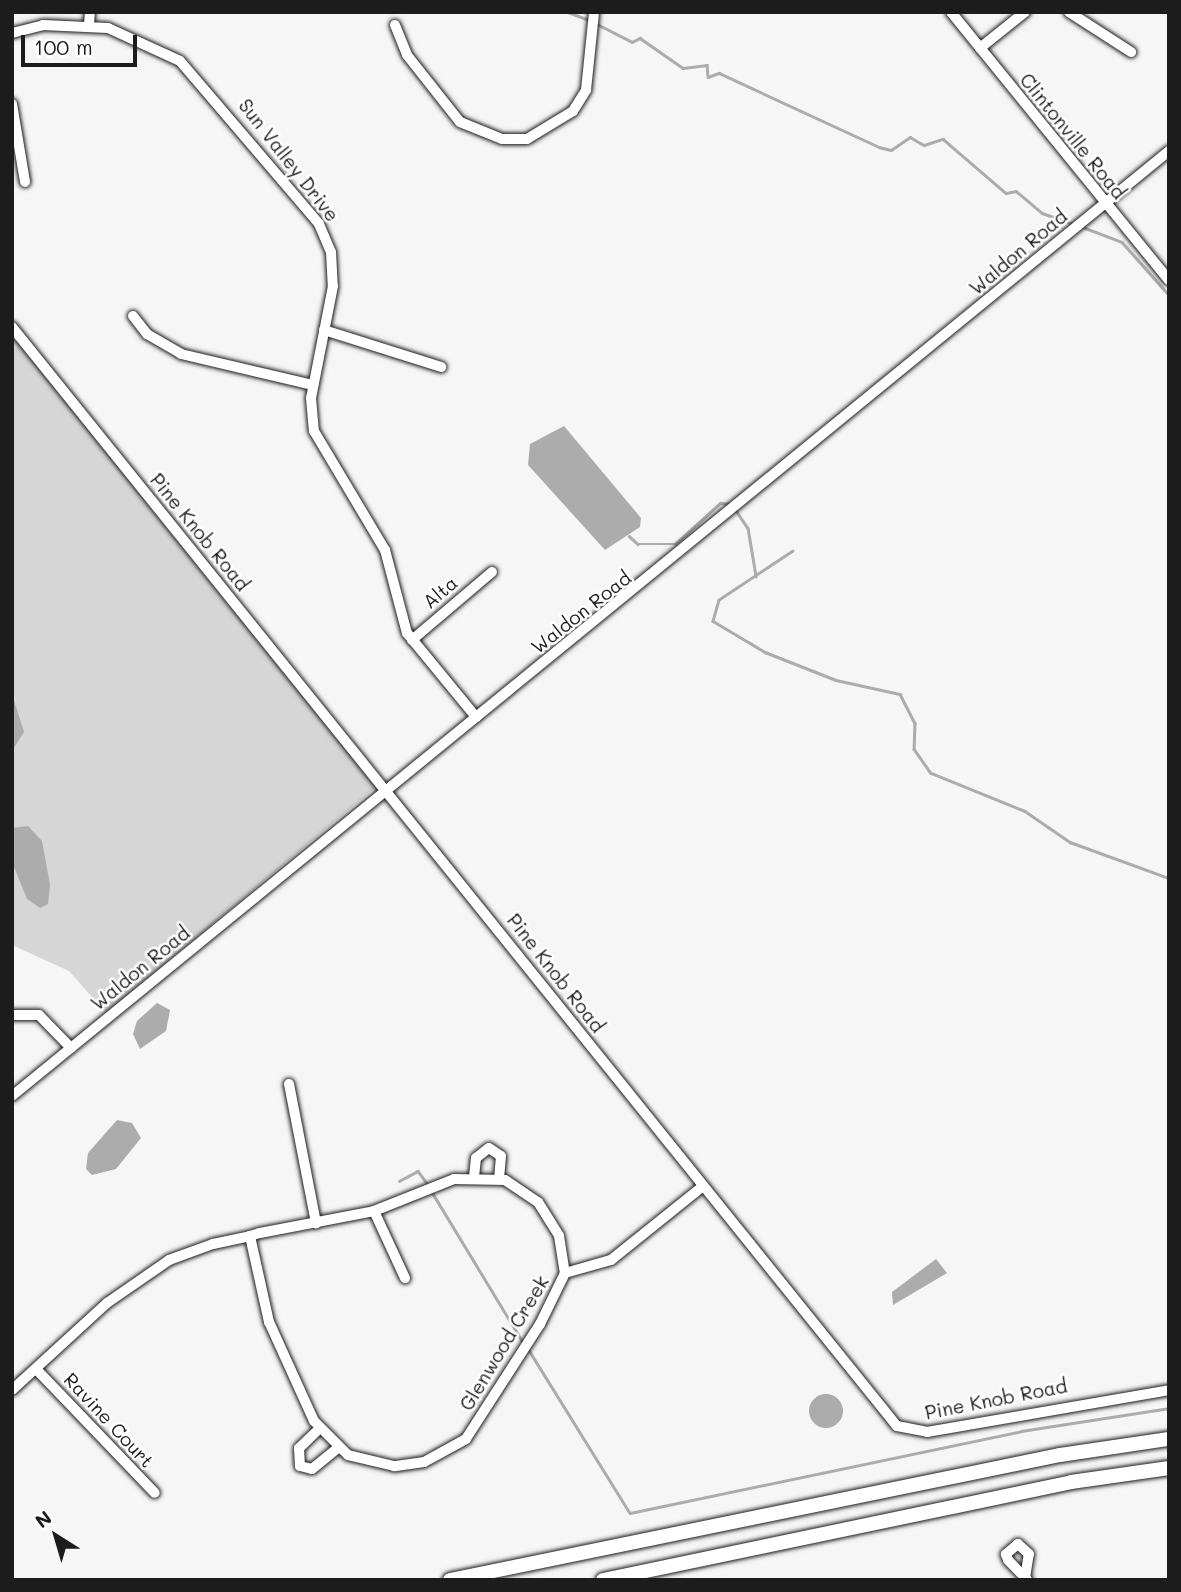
<!DOCTYPE html>
<style>
body{margin:0}
#map{position:relative;width:1181px;height:1592px;overflow:hidden;background:#f6f6f6;font-family:Mali,sans-serif}
div>[style]{position:absolute}
[style*='--x']{left:calc(var(--x)*1px);top:calc(var(--y)*1px);width:calc(var(--w)*1px);rotate:calc(var(--a)*1deg)}
.green>*{inset:0;background:#d6d6d6}
.water>*{inset:0;background:#acacac}
.round{border-radius:50%}
.stream>*{height:2.5px;margin:-1.25px;padding:0 1.25px;transform-origin:1.25px;border-radius:1.25px;background:#acacac}
.roads{filter:drop-shadow(0 0 2px #1c1c1c) drop-shadow(0 0 2px #1c1c1c)}
.minor>*{height:10px;margin:-5px;padding:0 5px;transform-origin:5px;border-radius:5px;background:#fff}
.highway>*{height:14px;margin:-7px;padding:0 7px;transform-origin:7px;border-radius:7px;background:#fff}
span{translate:-50% -50%;white-space:nowrap;text-align:center;line-height:1.15;-webkit-text-stroke:5px #fff;paint-order:stroke}
.street-label{font-size:19px;color:#1c1c1c}
.frame{position:absolute;inset:0;border:14px solid #1c1c1c;pointer-events:none}
.north{position:absolute;left:21px;top:1501px;width:70px;height:70px;-webkit-text-stroke:5px #fff;paint-order:stroke;rotate:323deg;font-size:19px;font-weight:700;line-height:28px;text-align:center;color:#1c1c1c}
.north::after{content:'';display:block;margin:auto;width:24px;height:32px;background:#1c1c1c;clip-path:polygon(50% 0,100% 100%,50% 72%,0 100%)}
.scale{position:absolute;left:21px;top:35px;width:116px;height:32px;box-sizing:border-box;border:4px solid #1c1c1c;border-top:0;padding-left:9px;font-size:21px;line-height:24px;white-space:nowrap;color:#1c1c1c;-webkit-text-stroke:5px #fff;paint-order:stroke}
</style>
<div id="map">
<div class="green">
<div style="clip-path:polygon(12px 333px,377px 786px,106px 1013px,69px 971px,12px 945px)"></div>
</div>
<div class="water">
<div style="clip-path:polygon(564px 426px,641px 518px,640px 527px,605px 550px,528px 465px,530px 444px)"></div>
<div style="clip-path:polygon(12px 694px,24px 732px,12px 751px)"></div>
<div style="clip-path:polygon(28px 826px,42px 841px,50px 885px,48px 904px,40px 908px,27px 899px,12px 862px,12px 828px)"></div>
<div style="clip-path:polygon(157px 1003px,170px 1010px,166px 1031px,140px 1049px,133px 1034px,137px 1021px)"></div>
<div style="clip-path:polygon(117px 1120px,132px 1123px,141px 1138px,116px 1169px,92px 1175px,86px 1169px,88px 1153px)"></div>
<div style="clip-path:polygon(936px 1259px,947px 1273px,893px 1305px,892px 1292px)"></div>
<div class="round" style="left:809px;top:1394px;width:34px;height:34px"></div>
</div>
<div class="stream">
<div style="--x:568;--y:12;--w:25;--a:21"></div>
<div style="--x:597;--y:24;--w:39;--a:27"></div>
<div style="--x:632;--y:42;--w:9;--a:-27"></div>
<div style="--x:640;--y:38;--w:52;--a:34.9"></div>
<div style="--x:683;--y:68;--w:24;--a:-7"></div>
<div style="--x:707;--y:65;--w:12;--a:85"></div>
<div style="--x:708;--y:77;--w:12;--a:-20"></div>
<div style="--x:719;--y:73;--w:176;--a:24.8"></div>
<div style="--x:879;--y:147;--w:12;--a:14"></div>
<div style="--x:891;--y:150;--w:23;--a:-34"></div>
<div style="--x:910;--y:137;--w:16;--a:30"></div>
<div style="--x:924;--y:145;--w:20;--a:-18"></div>
<div style="--x:943;--y:139;--w:83;--a:40.6"></div>
<div style="--x:1006;--y:193;--w:10;--a:-11"></div>
<div style="--x:1016;--y:191;--w:34;--a:40"></div>
<div style="--x:1042;--y:213;--w:34;--a:19"></div>
<div style="--x:1080;--y:226;--w:45;--a:20.9"></div>
<div style="--x:1122;--y:242;--w:71;--a:48.4"></div>
<div style="--x:735;--y:509;--w:23;--a:56"></div>
<div style="--x:748;--y:528;--w:49;--a:80.5"></div>
<div style="--x:629;--y:536;--w:12;--a:42"></div>
<div style="--x:638;--y:544;--w:37;--a:0"></div>
<div style="--x:675;--y:544;--w:61;--a:-42.3"></div>
<div style="--x:720;--y:503;--w:11;--a:5"></div>
<div style="--x:793;--y:551;--w:89;--a:146.5"></div>
<div style="--x:719;--y:600;--w:22;--a:106"></div>
<div style="--x:713;--y:621;--w:61;--a:30.8"></div>
<div style="--x:765;--y:652;--w:76;--a:21.5"></div>
<div style="--x:836;--y:680;--w:66;--a:12.3"></div>
<div style="--x:900;--y:694;--w:33;--a:63"></div>
<div style="--x:915;--y:723;--w:26;--a:92"></div>
<div style="--x:914;--y:749;--w:29;--a:55"></div>
<div style="--x:931;--y:773;--w:101;--a:22"></div>
<div style="--x:1025;--y:811;--w:55;--a:34.6"></div>
<div style="--x:1070;--y:842;--w:105;--a:20"></div>
<div style="--x:399;--y:1181;--w:21;--a:-28"></div>
<div style="--x:418;--y:1171;--w:19;--a:54"></div>
<div style="--x:432;--y:1192;--w:175;--a:58.8"></div>
<div style="--x:527;--y:1347;--w:195;--a:58.2"></div>
<div style="--x:630;--y:1513;--w:400;--a:-11.8"></div>
<div style="--x:1021;--y:1431;--w:150;--a:-8.8"></div>
</div>
<div class="roads">
<div class="minor">
<div style="--x:951;--y:12;--w:345;--a:50.9"></div>
<div style="--x:1069;--y:12;--w:74;--a:32.8"></div>
<div style="--x:89;--y:25;--w:13;--a:-86"></div>
<div style="--x:395;--y:25;--w:32;--a:68"></div>
<div style="--x:407;--y:55;--w:85;--a:51.7"></div>
<div style="--x:460;--y:122;--w:45;--a:22"></div>
<div style="--x:502;--y:139;--w:25;--a:0"></div>
<div style="--x:527;--y:139;--w:54;--a:-31.3"></div>
<div style="--x:573;--y:111;--w:25;--a:-58"></div>
<div style="--x:586;--y:90;--w:78;--a:-84.1"></div>
<div style="--x:12;--y:33;--w:32;--a:-14"></div>
<div style="--x:43;--y:25;--w:65;--a:2.6"></div>
<div style="--x:108;--y:28;--w:79;--a:24.6"></div>
<div style="--x:180;--y:61;--w:214;--a:49.5"></div>
<div style="--x:319;--y:224;--w:30;--a:67"></div>
<div style="--x:331;--y:252;--w:34;--a:87"></div>
<div style="--x:333;--y:286;--w:114;--a:101.1"></div>
<div style="--x:311;--y:398;--w:33;--a:85"></div>
<div style="--x:314;--y:431;--w:139;--a:59.2"></div>
<div style="--x:385;--y:550;--w:86;--a:75.2"></div>
<div style="--x:407;--y:633;--w:109;--a:50.6"></div>
<div style="--x:980;--y:48;--w:58;--a:-38.7"></div>
<div style="--x:12;--y:104;--w:79;--a:80.5"></div>
<div style="--x:133;--y:316;--w:23;--a:52"></div>
<div style="--x:147;--y:334;--w:39;--a:30"></div>
<div style="--x:181;--y:354;--w:136;--a:13.2"></div>
<div style="--x:12;--y:327;--w:1411;--a:51.16"></div>
<div style="--x:897;--y:1426;--w:31;--a:11"></div>
<div style="--x:927;--y:1432;--w:246;--a:-9.8"></div>
<div style="--x:324;--y:330;--w:123;--a:17.5"></div>
<div style="--x:412;--y:640;--w:105;--a:-40.4"></div>
<div style="--x:12;--y:1015;--w:27;--a:0"></div>
<div style="--x:39;--y:1015;--w:46;--a:45.9"></div>
<div style="--x:289;--y:1084;--w:142;--a:79"></div>
<div style="--x:12;--y:1096;--w:1494;--a:-39.24"></div>
<div style="--x:474;--y:1177;--w:19;--a:-84"></div>
<div style="--x:476;--y:1158;--w:16;--a:-38"></div>
<div style="--x:489;--y:1148;--w:14;--a:34"></div>
<div style="--x:501;--y:1156;--w:23;--a:95"></div>
<div style="--x:374;--y:1211;--w:74;--a:65.2"></div>
<div style="--x:565;--y:1273;--w:48;--a:-15.8"></div>
<div style="--x:611;--y:1260;--w:118;--a:-38.8"></div>
<div style="--x:37;--y:1370;--w:170;--a:46.2"></div>
<div style="--x:12;--y:1390;--w:129;--a:-42.5"></div>
<div style="--x:107;--y:1303;--w:75;--a:-34.7"></div>
<div style="--x:169;--y:1260;--w:47;--a:-20"></div>
<div style="--x:213;--y:1244;--w:38;--a:-12"></div>
<div style="--x:250;--y:1236;--w:10;--a:-17"></div>
<div style="--x:260;--y:1233;--w:116;--a:-10.9"></div>
<div style="--x:374;--y:1211;--w:86;--a:-21.8"></div>
<div style="--x:454;--y:1179;--w:51;--a:1.1"></div>
<div style="--x:505;--y:1180;--w:40;--a:34"></div>
<div style="--x:538;--y:1202;--w:40;--a:58"></div>
<div style="--x:559;--y:1236;--w:37;--a:81"></div>
<div style="--x:565;--y:1273;--w:57;--a:116.1"></div>
<div style="--x:540;--y:1324;--w:137;--a:122.8"></div>
<div style="--x:466;--y:1439;--w:48;--a:151.3"></div>
<div style="--x:424;--y:1462;--w:30;--a:172"></div>
<div style="--x:394;--y:1466;--w:47;--a:-166.6"></div>
<div style="--x:348;--y:1455;--w:48;--a:-135"></div>
<div style="--x:314;--y:1421;--w:109;--a:-114.4"></div>
<div style="--x:269;--y:1322;--w:88;--a:-102.5"></div>
<div style="--x:319;--y:1429;--w:28;--a:136"></div>
<div style="--x:299;--y:1448;--w:18;--a:87"></div>
<div style="--x:300;--y:1466;--w:12;--a:14"></div>
<div style="--x:312;--y:1469;--w:35;--a:-39"></div>
<div style="--x:1025;--y:1578;--w:24;--a:-81"></div>
<div style="--x:1029;--y:1554;--w:15;--a:-138"></div>
<div style="--x:1018;--y:1544;--w:16;--a:140"></div>
<div style="--x:1006;--y:1554;--w:6;--a:72"></div>
<div style="--x:1008;--y:1560;--w:28;--a:46"></div>
</div>
<div class="highway">
<div style="--x:450;--y:1580;--w:623;--a:-11.58"></div>
<div style="--x:1060;--y:1455;--w:110;--a:-8.4"></div>
<div style="--x:603;--y:1580;--w:478;--a:-11.8"></div>
<div style="--x:1071;--y:1482;--w:99;--a:-8.1"></div>
</div>
</div>
<div class="street-label">
<span style="left:1073px;top:136px;rotate:51deg">Clintonville Road</span>
<span style="left:289px;top:160px;rotate:52deg">Sun Valley Drive</span>
<span style="left:1018px;top:252px;rotate:-40deg">Waldon Road</span>
<span style="left:200px;top:532px;rotate:51deg">Pine Knob Road</span>
<span style="left:440px;top:592px;rotate:-40deg">Alta</span>
<span style="left:581px;top:612px;rotate:-38deg">Waldon Road</span>
<span style="left:140px;top:968px;rotate:-39deg">Waldon Road</span>
<span style="left:556px;top:973px;rotate:52deg">Pine Knob Road</span>
<span style="left:504px;top:1343px;rotate:-59deg">Glenwood Creek</span>
<span style="left:996px;top:1399px;rotate:-11deg">Pine Knob Road</span>
<span style="left:109px;top:1420px;rotate:47deg">Ravine Court</span>
</div>
<div class="frame"></div>
<div class="north">N</div>
<div class="scale">100 m</div>
</div>
